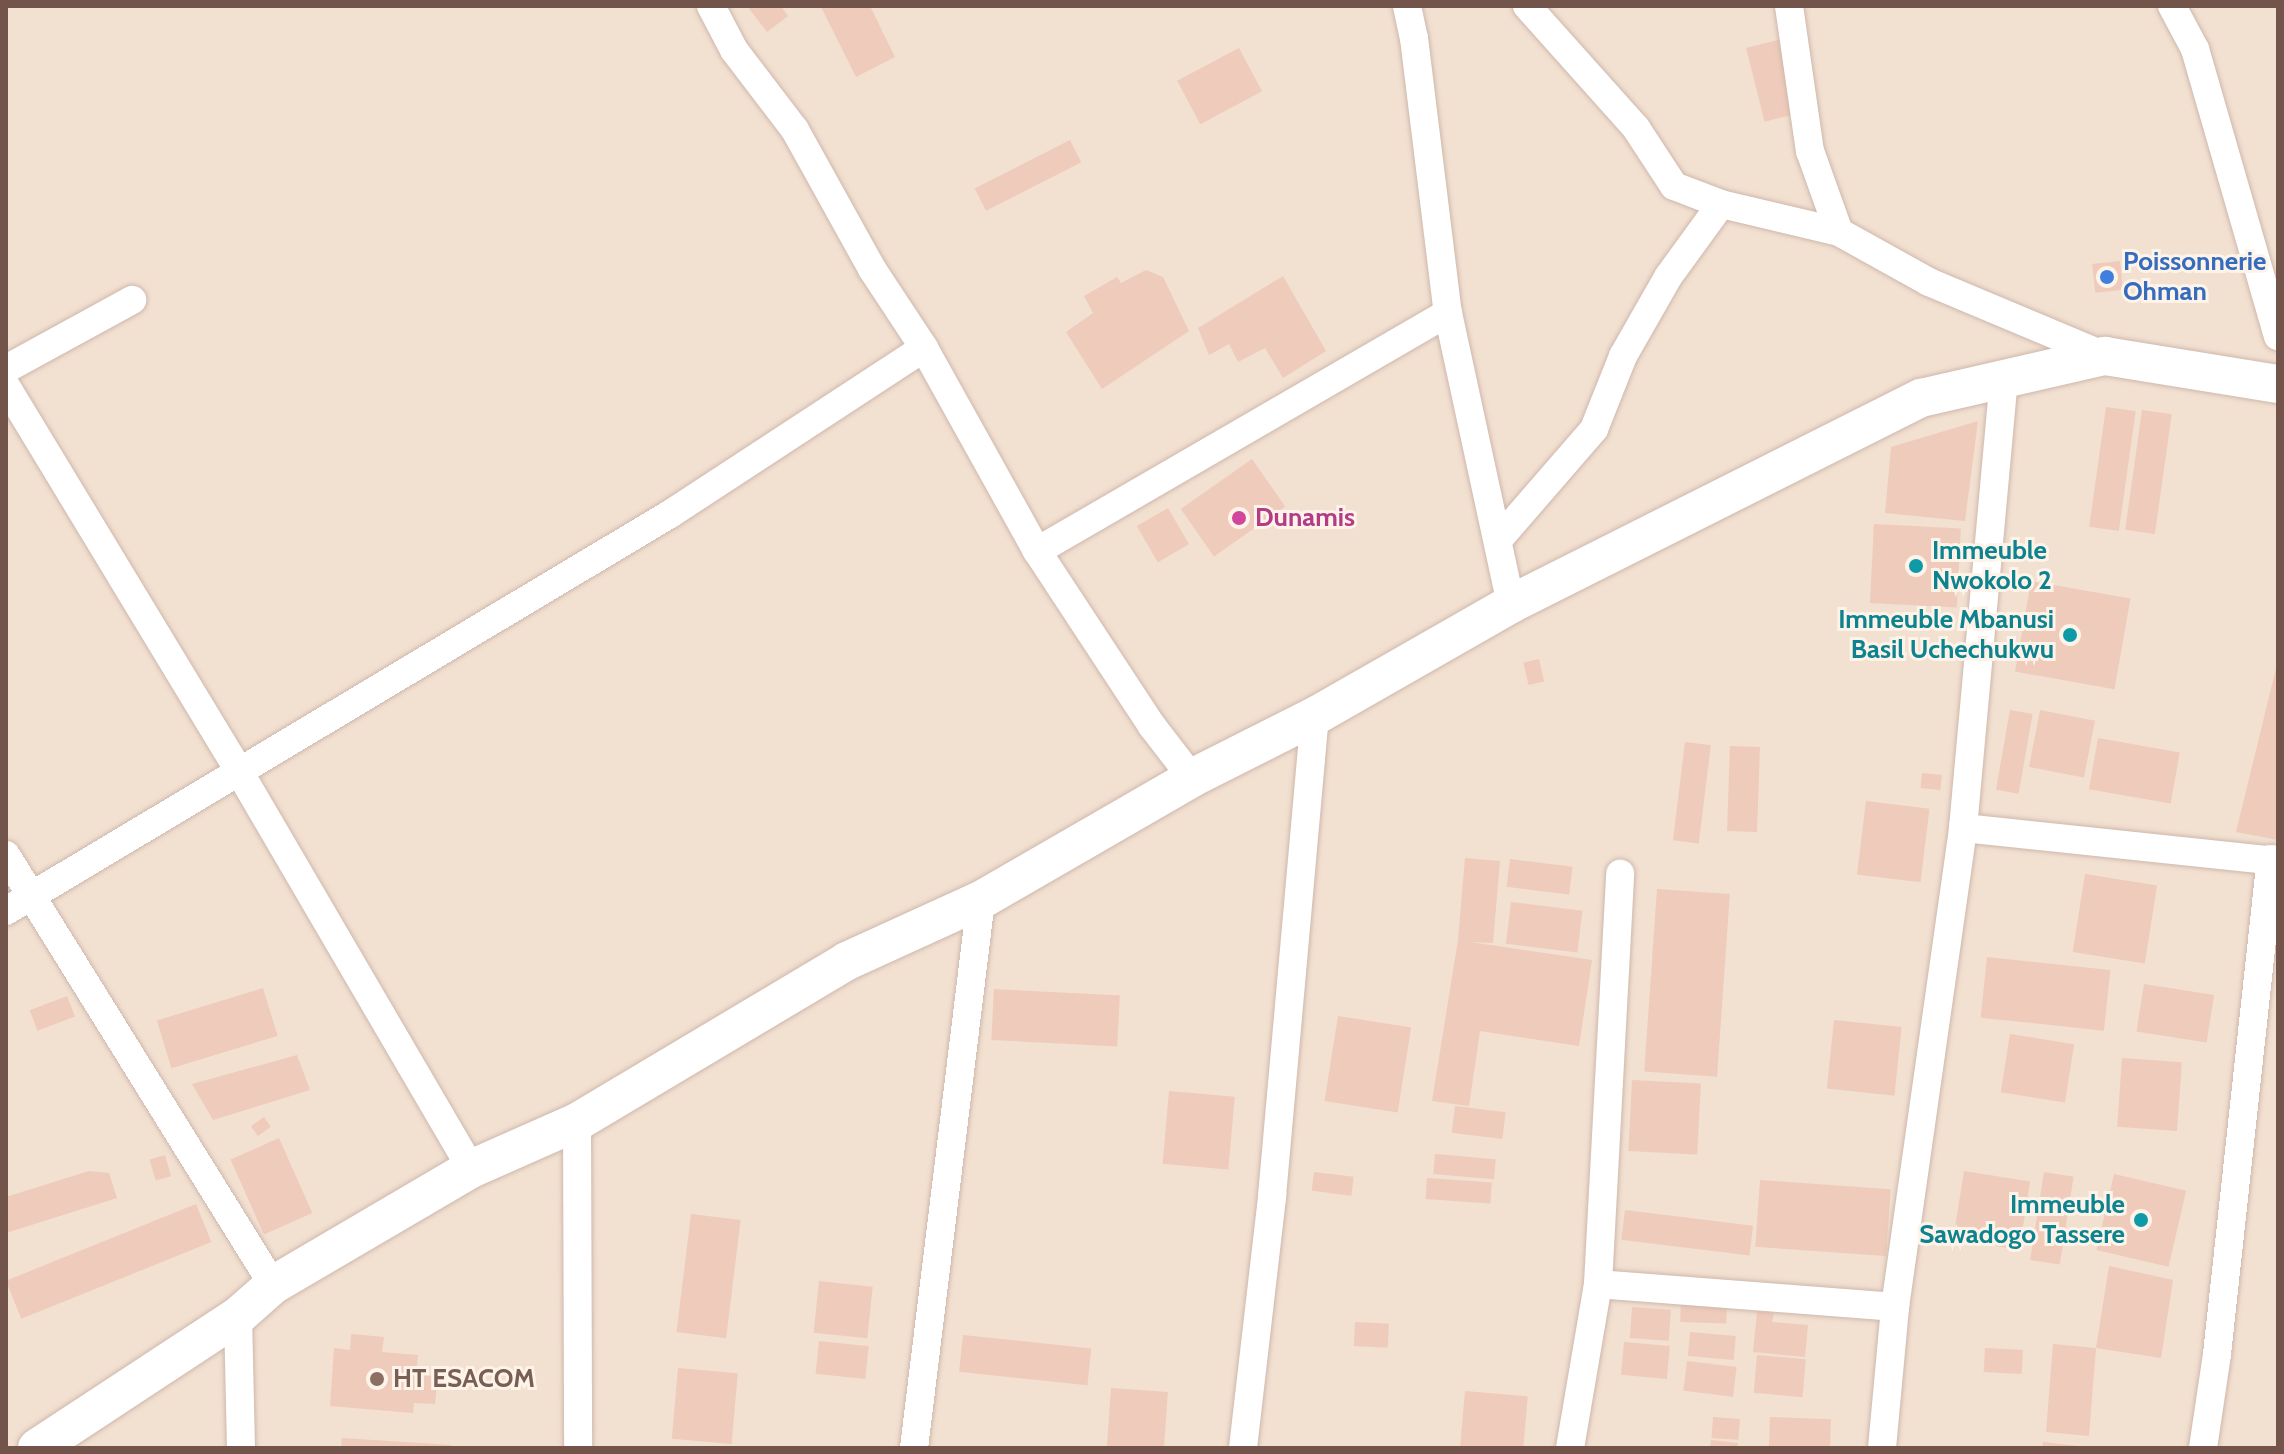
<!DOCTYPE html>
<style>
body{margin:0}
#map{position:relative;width:2284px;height:1454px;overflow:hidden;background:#fbefe2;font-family:Cabin,sans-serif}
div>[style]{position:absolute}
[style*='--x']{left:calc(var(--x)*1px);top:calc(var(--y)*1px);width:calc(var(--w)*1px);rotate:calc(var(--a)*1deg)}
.residential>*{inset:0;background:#f2e0d1;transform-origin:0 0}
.building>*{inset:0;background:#efcbbb;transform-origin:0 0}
.roads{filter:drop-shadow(0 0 2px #ceb8ac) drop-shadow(0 0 2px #ceb8ac)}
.street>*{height:28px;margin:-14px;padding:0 14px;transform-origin:14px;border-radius:14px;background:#fff}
.secondary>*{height:38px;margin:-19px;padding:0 19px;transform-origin:19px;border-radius:19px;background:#fff}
.dots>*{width:22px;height:22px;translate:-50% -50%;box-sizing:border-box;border:4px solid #fef3e8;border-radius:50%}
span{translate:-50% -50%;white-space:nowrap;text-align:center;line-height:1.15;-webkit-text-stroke:6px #fef3e8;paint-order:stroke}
.shop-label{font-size:26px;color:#366cbe;font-weight:700}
.left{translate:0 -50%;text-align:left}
.hotel-label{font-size:26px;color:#b23c85;font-weight:700}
.culture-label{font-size:26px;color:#0d838f;font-weight:700}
.right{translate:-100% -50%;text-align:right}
.education-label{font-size:26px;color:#785e54;font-weight:700}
.frame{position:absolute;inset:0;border:8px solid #72544a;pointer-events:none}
</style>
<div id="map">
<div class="residential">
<div style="left:6px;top:6px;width:2272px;height:1442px"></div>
</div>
<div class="building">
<div style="clip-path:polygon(747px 6px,781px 6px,788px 16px,767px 32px)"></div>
<div style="clip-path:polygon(870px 6px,895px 57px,856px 77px,821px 7px)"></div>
<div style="left:1782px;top:39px;width:76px;height:37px;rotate:76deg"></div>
<div style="left:1239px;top:48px;width:49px;height:70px;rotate:62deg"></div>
<div style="left:1070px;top:140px;width:25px;height:107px;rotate:63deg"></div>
<div style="left:2120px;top:261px;width:29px;height:28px;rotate:84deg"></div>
<div style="clip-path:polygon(1146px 270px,1163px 277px,1189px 331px,1102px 389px,1066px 332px,1093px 313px,1084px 296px,1117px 277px,1121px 283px)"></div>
<div style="clip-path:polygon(1283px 276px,1326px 351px,1283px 378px,1265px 348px,1238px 362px,1229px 344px,1209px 355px,1198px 328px)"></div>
<div style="left:2106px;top:407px;width:30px;height:121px;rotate:8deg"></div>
<div style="left:2142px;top:410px;width:30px;height:121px;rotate:8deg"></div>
<div style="clip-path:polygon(1978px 421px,1965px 521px,1885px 513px,1891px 447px)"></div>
<div style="left:1252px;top:459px;width:58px;height:87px;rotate:55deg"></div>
<div style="left:1168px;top:508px;width:42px;height:36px;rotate:60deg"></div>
<div style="left:1874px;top:524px;width:87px;height:79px;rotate:3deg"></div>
<div style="left:2031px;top:581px;width:101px;height:92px;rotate:10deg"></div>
<div style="left:1539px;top:659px;width:23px;height:16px;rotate:77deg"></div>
<div style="clip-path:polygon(2277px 664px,2278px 664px,2278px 840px,2236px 832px)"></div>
<div style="left:2010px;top:710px;width:23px;height:81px;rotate:10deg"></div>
<div style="left:2040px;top:710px;width:56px;height:58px;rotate:11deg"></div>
<div style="left:2098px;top:738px;width:83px;height:52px;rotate:10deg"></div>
<div style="left:1685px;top:742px;width:26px;height:99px;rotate:7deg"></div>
<div style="left:1730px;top:746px;width:30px;height:85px;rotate:2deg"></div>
<div style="left:1922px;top:773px;width:20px;height:15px;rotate:6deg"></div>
<div style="left:1866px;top:801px;width:64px;height:74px;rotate:7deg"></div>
<div style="clip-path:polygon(1465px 858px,1500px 861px,1493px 943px,1470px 942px,1592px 960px,1579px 1046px,1480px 1031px,1469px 1106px,1432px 1101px,1458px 940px)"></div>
<div style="left:1510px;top:859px;width:63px;height:28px;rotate:7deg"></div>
<div style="left:2085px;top:874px;width:73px;height:79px;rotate:9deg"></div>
<div style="left:1657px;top:889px;width:73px;height:183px;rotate:4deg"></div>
<div style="left:1511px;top:902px;width:72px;height:42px;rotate:7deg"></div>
<div style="left:1987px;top:957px;width:124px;height:61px;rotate:6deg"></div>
<div style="left:2144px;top:984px;width:71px;height:48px;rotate:9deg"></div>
<div style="left:263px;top:988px;width:50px;height:111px;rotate:73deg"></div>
<div style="left:994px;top:989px;width:126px;height:51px;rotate:3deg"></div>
<div style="left:67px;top:996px;width:22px;height:40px;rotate:69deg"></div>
<div style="left:1338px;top:1016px;width:74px;height:86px;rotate:9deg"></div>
<div style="left:1834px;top:1020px;width:68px;height:69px;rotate:6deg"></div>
<div style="left:2010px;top:1034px;width:65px;height:59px;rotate:9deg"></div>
<div style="clip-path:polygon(297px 1055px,310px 1090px,213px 1120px,192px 1084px)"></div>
<div style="left:2122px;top:1058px;width:60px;height:69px;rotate:4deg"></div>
<div style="left:1632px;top:1080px;width:69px;height:71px;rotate:3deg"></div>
<div style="left:1169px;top:1091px;width:66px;height:73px;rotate:5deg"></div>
<div style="left:1455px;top:1106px;width:51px;height:27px;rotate:7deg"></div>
<div style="left:264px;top:1117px;width:12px;height:16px;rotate:55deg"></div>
<div style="left:279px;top:1138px;width:82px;height:53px;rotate:66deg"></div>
<div style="left:1435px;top:1154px;width:61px;height:20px;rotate:5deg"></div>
<div style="left:165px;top:1155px;width:22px;height:16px;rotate:74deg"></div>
<div style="clip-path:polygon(89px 1171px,109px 1173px,117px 1198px,6px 1233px,6px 1197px)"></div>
<div style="left:1964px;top:1171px;width:67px;height:69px;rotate:9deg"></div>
<div style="left:1314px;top:1172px;width:40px;height:19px;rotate:7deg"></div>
<div style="left:2044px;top:1172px;width:30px;height:89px;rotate:9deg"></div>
<div style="left:2114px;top:1174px;width:74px;height:78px;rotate:13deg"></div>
<div style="left:1427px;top:1178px;width:65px;height:21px;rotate:4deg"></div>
<div style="left:1760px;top:1180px;width:131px;height:67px;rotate:4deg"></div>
<div style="left:196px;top:1204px;width:41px;height:205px;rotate:68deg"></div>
<div style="left:1625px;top:1210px;width:129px;height:30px;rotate:7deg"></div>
<div style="left:691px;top:1214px;width:50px;height:119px;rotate:7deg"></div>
<div style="clip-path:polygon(2109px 1266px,2173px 1280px,2161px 1358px,2096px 1348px,2089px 1436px,2046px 1432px,2053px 1344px,2096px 1348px)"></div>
<div style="left:819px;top:1281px;width:54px;height:52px;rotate:6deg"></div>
<div style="left:1681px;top:1300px;width:46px;height:22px;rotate:2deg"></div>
<div style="left:1632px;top:1307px;width:39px;height:31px;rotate:4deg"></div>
<div style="clip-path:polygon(1757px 1311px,1774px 1313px,1772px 1322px,1808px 1325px,1805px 1357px,1753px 1352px)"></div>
<div style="left:1355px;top:1322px;width:34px;height:24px;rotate:3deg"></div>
<div style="left:1690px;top:1332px;width:46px;height:24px;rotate:5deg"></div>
<div style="clip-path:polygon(351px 1334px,384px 1337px,382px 1352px,418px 1355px,416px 1375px,438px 1376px,435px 1404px,414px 1403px,413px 1413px,330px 1406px,334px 1348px,350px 1350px)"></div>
<div style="left:963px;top:1335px;width:129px;height:37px;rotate:6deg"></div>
<div style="left:819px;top:1341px;width:50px;height:33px;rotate:6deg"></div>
<div style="left:1624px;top:1342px;width:46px;height:33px;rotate:5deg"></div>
<div style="left:1985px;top:1348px;width:38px;height:24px;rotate:3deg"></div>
<div style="left:1757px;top:1355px;width:49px;height:38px;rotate:5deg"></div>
<div style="left:1687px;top:1361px;width:50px;height:30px;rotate:7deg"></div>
<div style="left:678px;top:1368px;width:60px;height:71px;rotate:5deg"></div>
<div style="left:1111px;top:1388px;width:57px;height:60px;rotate:4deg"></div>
<div style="left:1465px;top:1391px;width:63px;height:57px;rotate:5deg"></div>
<div style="left:1713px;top:1417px;width:27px;height:21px;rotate:4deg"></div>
<div style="left:1770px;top:1417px;width:61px;height:31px;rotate:2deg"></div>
<div style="clip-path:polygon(342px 1438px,451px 1445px,451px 1448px,341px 1448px)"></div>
<div style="clip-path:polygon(1711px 1440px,1738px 1443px,1737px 1448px,1710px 1448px)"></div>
<div style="clip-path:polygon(2043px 1442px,2078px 1446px,2077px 1448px,2042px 1448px)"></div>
</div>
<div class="roads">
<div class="street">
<div style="--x:711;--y:6;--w:50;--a:62.4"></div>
<div style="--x:734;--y:50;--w:101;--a:52.7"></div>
<div style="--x:795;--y:130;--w:159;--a:61"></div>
<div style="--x:872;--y:269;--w:95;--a:56.6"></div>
<div style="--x:924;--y:348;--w:232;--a:60.9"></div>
<div style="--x:1037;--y:551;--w:209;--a:56.7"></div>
<div style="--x:1152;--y:726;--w:66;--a:52.4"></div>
<div style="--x:1407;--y:6;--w:33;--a:78"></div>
<div style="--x:1414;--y:38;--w:277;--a:83"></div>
<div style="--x:1448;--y:313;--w:298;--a:77.8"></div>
<div style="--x:1527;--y:6;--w:164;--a:48.2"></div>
<div style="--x:1636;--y:128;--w:69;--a:56.8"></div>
<div style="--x:1674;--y:186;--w:50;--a:21"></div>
<div style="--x:1721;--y:204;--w:121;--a:13.3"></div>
<div style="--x:1839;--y:232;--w:103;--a:29.1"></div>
<div style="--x:1929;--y:282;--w:191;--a:22.8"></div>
<div style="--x:1789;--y:6;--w:147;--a:81.8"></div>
<div style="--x:1810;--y:151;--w:86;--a:70.3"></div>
<div style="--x:2172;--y:6;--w:49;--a:61.9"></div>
<div style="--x:2195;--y:49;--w:299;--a:73.9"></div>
<div style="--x:6;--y:369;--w:144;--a:-28.7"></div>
<div style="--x:6;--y:386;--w:452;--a:58.8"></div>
<div style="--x:240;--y:773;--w:458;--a:59.7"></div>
<div style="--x:1498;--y:540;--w:147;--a:-49.1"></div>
<div style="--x:1594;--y:429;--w:79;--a:-68.3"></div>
<div style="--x:1623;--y:356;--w:91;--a:-60.3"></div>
<div style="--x:1668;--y:277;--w:90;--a:-54"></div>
<div style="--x:1037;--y:551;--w:475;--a:-30.1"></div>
<div style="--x:1963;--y:828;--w:453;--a:-84.8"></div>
<div style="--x:6;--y:855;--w:506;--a:58.16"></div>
<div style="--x:6;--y:911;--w:774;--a:-30.87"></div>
<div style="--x:670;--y:514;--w:303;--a:-33.2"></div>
<div style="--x:577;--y:1122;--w:326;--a:89.8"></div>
<div style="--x:1598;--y:1284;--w:298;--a:4.4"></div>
<div style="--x:238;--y:1316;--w:132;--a:88.7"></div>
<div style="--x:914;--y:1448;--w:552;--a:-83.03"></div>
<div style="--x:1243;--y:1448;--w:254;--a:-83.4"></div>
<div style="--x:1272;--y:1196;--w:482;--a:-84.9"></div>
<div style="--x:1570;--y:1448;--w:166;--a:-80.3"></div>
<div style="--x:1598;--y:1284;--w:411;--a:-86.9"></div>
<div style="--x:1882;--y:1448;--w:142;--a:-84.7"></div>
<div style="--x:1895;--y:1307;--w:484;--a:-81.9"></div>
<div style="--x:1963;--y:828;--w:317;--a:6"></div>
<div style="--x:2203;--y:1448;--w:95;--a:-81.5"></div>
<div style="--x:2217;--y:1354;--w:498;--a:-83.8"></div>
</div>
<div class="secondary">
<div style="--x:37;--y:1448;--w:240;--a:-33.3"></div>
<div style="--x:238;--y:1316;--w:47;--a:-41.5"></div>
<div style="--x:273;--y:1285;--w:229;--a:-30.4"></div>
<div style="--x:471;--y:1169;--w:116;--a:-23.9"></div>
<div style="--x:577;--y:1122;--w:314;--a:-30.8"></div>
<div style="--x:847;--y:961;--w:147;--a:-24.5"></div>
<div style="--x:981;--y:900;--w:244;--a:-30"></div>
<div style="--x:1192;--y:778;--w:138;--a:-26.8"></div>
<div style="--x:1315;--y:716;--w:226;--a:-29.7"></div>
<div style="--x:1511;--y:604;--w:459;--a:-26.7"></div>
<div style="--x:1921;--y:398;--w:189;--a:-12.9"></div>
<div style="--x:2105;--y:356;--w:175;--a:9.2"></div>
</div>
</div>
<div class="dots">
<div style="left:2107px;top:277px;background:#3f7fe0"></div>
<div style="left:1239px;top:518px;background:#d1479c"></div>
<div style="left:1916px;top:566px;background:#0f9aa8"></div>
<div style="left:2070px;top:635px;background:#0f9aa8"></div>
<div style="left:2141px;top:1220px;background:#0f9aa8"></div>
<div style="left:377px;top:1379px;background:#8d6e63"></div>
</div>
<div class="shop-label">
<span class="left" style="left:2123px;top:277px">Poissonnerie<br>Ohman</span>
</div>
<div class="hotel-label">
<span class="left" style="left:1255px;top:518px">Dunamis</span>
</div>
<div class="culture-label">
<span class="left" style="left:1932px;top:566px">Immeuble<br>Nwokolo 2</span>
<span class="right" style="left:2054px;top:635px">Immeuble Mbanusi<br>Basil Uchechukwu</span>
<span class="right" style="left:2125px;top:1220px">Immeuble<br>Sawadogo Tassere</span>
</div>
<div class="education-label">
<span class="left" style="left:393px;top:1379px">HT ESACOM</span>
</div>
<div class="frame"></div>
</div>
